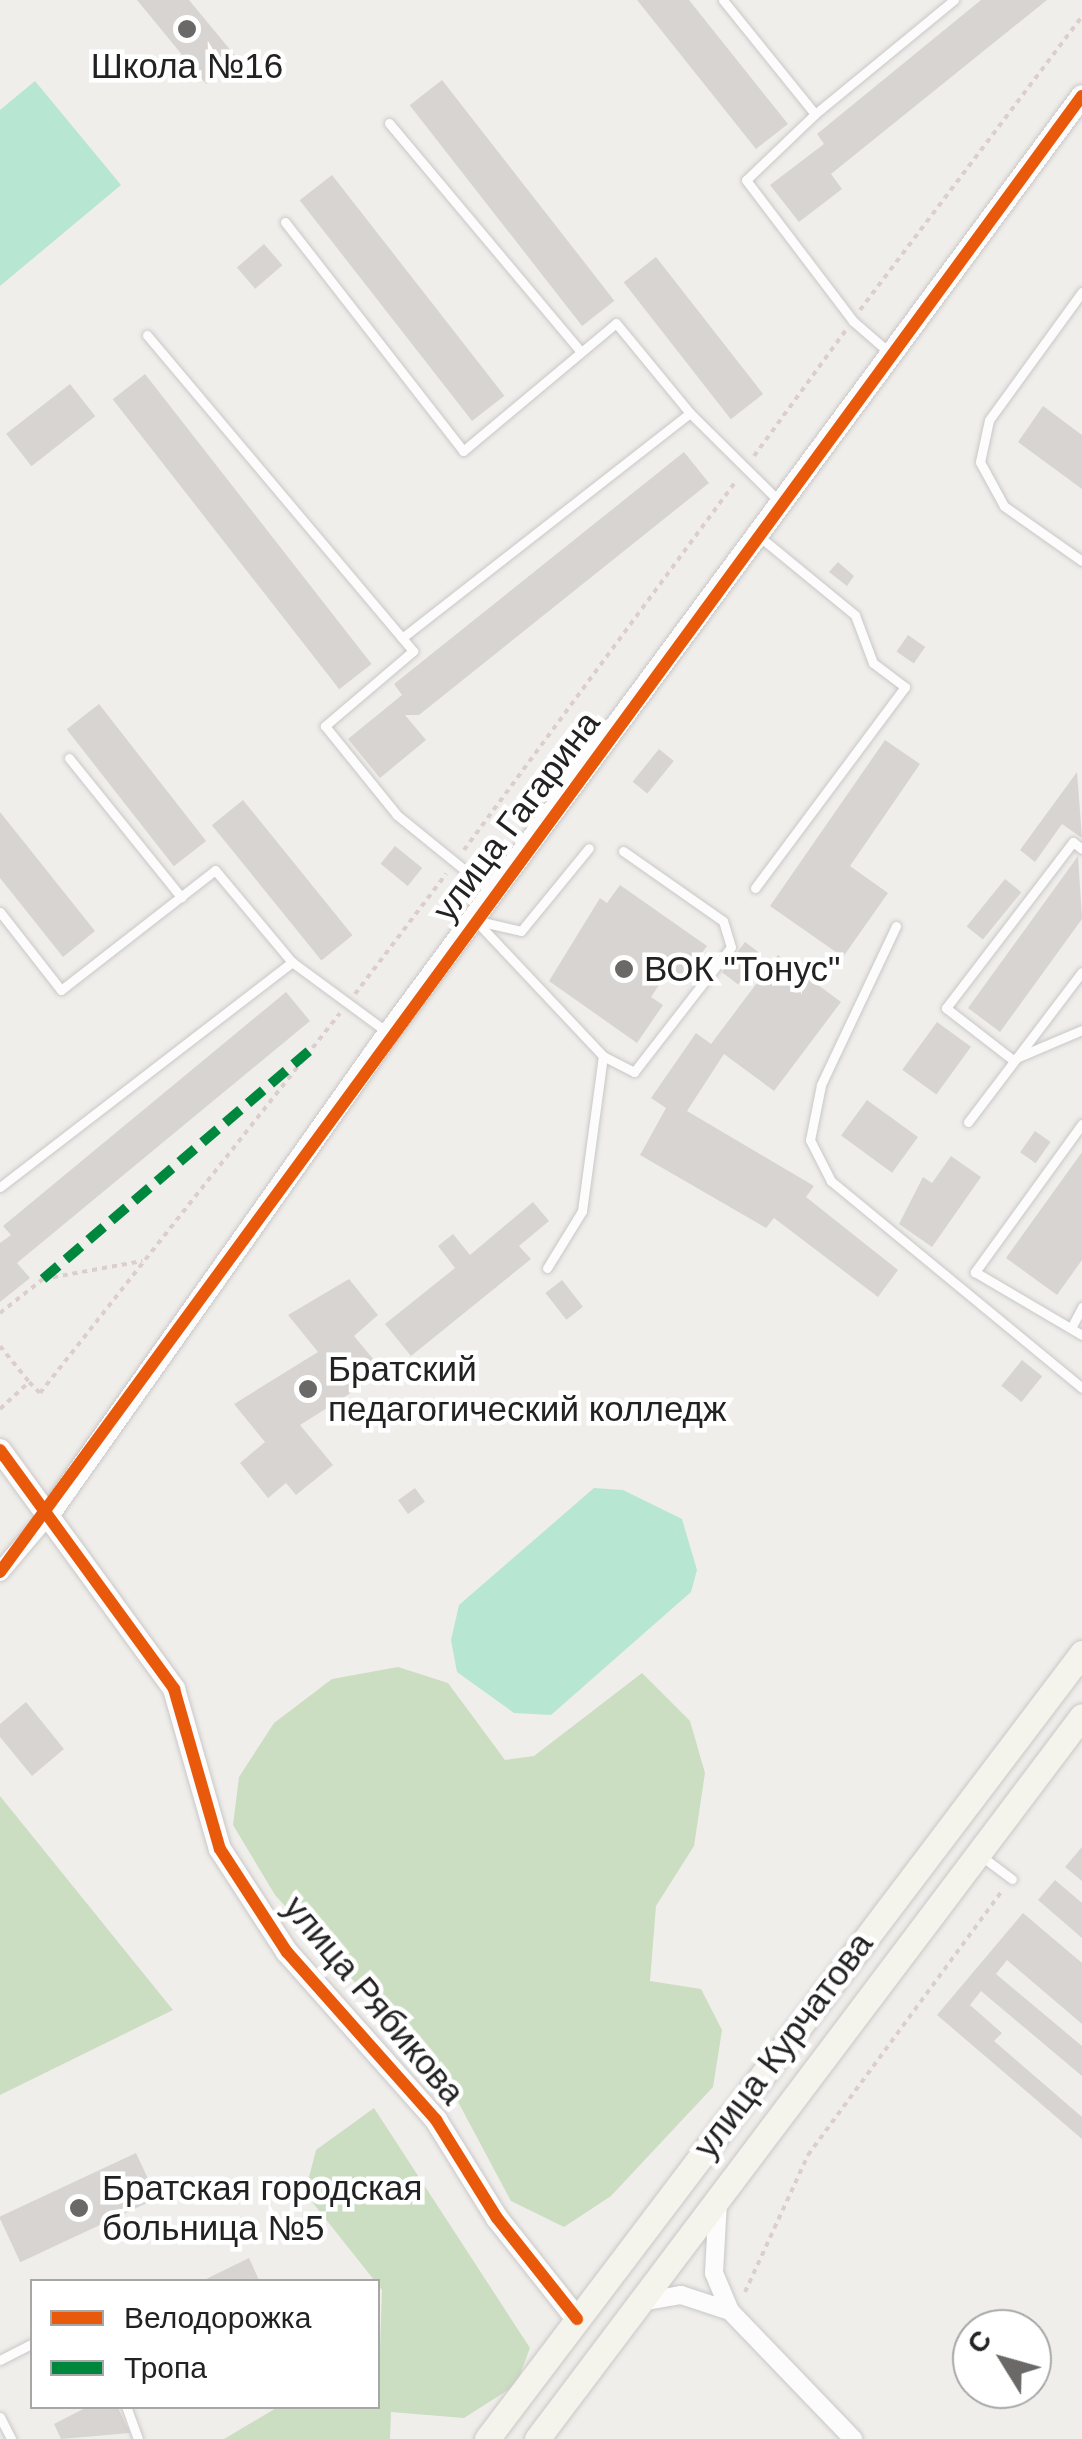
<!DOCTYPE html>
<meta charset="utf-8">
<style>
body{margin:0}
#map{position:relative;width:1082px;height:2439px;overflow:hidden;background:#f0eeeb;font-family:Arial,sans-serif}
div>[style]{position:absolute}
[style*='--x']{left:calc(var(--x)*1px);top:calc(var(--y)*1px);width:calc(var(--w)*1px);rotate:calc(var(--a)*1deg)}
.forest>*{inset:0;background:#cbdec1}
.pitch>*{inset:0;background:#b7e6d2}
.building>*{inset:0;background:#d7d4d2;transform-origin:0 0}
.path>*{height:4px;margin-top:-2px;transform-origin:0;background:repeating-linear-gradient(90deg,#dccecd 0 5px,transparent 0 10px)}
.roads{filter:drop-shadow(0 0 2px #c9c8c7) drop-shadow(0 0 2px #c9c8c7)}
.service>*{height:9px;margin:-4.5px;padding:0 4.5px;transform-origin:4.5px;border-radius:4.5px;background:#fdfcfc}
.minor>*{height:18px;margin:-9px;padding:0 9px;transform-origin:9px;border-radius:9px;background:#fdfcfc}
.tertiary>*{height:22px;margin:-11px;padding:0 11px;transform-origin:11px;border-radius:11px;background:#fdfcfc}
.secondary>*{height:25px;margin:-12.5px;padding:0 12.5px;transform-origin:12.5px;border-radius:12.5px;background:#f4f4ed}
.quiet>*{height:10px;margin-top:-5px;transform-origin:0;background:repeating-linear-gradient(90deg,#00873e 0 20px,transparent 0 30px)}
.cycleway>*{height:12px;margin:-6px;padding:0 6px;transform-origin:6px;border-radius:6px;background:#e8590c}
.dots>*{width:28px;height:28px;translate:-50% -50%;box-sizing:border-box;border:5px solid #fff;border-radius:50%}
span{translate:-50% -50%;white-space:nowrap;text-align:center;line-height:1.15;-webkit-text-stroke:9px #fff;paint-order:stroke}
.poi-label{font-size:35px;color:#222}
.left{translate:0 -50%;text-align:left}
.street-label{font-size:35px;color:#222}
.legend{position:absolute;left:30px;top:2279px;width:350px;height:130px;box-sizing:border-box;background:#fff;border:2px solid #a7a7a7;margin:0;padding:12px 18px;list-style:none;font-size:30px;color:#222}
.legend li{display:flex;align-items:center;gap:20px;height:50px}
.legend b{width:50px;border:2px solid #a7a7a7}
.north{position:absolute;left:952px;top:2309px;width:100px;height:100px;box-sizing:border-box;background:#fff;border:2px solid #a7a7a7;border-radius:50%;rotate:307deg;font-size:28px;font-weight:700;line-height:40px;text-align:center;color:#222}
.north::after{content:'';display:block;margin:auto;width:35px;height:45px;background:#6a6968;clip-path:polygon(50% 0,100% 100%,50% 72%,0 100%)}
</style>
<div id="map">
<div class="forest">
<div style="clip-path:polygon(398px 1667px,448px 1683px,505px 1760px,534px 1756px,642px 1673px,690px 1721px,705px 1773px,694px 1846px,656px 1906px,650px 1981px,701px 1989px,722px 2030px,713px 2087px,611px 2196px,564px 2227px,511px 2201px,449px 2085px,275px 1895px,233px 1825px,239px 1777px,274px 1723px,332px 1679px)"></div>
<div style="clip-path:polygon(0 1796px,173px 2010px,0 2095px)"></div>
<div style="clip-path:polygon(374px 2108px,530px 2348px,516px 2385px,464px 2418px,391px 2412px,390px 2439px,224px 2439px,278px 2407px,378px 2406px,382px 2290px,305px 2193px,316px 2150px)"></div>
</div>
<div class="pitch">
<div style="clip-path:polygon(35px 81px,121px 185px,0 286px,0 110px)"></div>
<div style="clip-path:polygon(594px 1488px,623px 1490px,682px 1519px,697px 1570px,691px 1592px,551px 1715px,514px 1713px,457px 1672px,451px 1640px,459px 1605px)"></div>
</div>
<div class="building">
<div style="clip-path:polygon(137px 0,189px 0,237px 58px,206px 84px)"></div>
<div style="clip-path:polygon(637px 0,689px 0,788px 124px,756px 149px)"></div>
<div style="clip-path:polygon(981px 0,1047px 0,831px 174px,842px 189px,799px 222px,770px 185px,824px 144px,817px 134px)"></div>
<div style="left:442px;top:80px;width:280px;height:41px;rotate:52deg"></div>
<div style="left:332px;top:175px;width:280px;height:41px;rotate:52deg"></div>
<div style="left:264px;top:244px;width:28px;height:36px;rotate:49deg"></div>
<div style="left:656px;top:257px;width:174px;height:41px;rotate:52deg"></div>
<div style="left:145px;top:374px;width:368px;height:41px;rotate:52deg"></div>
<div style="left:70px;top:384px;width:41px;height:81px;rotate:52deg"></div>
<div style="clip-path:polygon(1043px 406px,1082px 435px,1082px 489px,1018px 442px)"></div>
<div style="clip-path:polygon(684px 452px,709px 483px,419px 715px,405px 715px,426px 740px,380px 778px,348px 739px,402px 695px,394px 684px)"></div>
<div style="clip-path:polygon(838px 562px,854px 576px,847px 586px,829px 572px)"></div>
<div style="left:908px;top:635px;width:21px;height:20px;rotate:35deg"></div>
<div style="left:99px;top:704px;width:174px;height:41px;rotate:52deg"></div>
<div style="clip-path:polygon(885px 740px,920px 764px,850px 866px,888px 893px,843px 957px,770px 906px)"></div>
<div style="left:659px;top:749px;width:19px;height:42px;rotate:39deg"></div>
<div style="clip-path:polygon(1077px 772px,1082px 838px,1062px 824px,1035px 862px,1020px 850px)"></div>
<div style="left:243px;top:800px;width:174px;height:40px;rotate:51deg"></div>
<div style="clip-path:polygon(0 812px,95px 931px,63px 957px,0 878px)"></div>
<div style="left:395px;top:846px;width:35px;height:23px;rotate:39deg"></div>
<div style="clip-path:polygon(1078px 856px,1082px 919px,1000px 1032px,968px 1008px)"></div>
<div style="left:1005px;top:879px;width:21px;height:61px;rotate:39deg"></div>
<div style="clip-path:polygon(620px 885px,707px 946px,679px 985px,665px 976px,651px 997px,663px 1005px,637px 1043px,549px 981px,600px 898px,607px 903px)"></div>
<div style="left:745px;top:942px;width:20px;height:38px;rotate:37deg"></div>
<div style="clip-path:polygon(778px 955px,841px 1002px,774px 1091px,724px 1054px,687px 1111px,814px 1186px,806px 1197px,898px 1270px,878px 1297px,774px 1218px,766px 1228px,640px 1155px,666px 1108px,651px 1098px,696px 1033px,711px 1044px)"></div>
<div style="clip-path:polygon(286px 992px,310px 1021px,17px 1263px,30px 1278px,0 1302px,0 1243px,11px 1235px,3px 1226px)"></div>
<div style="left:937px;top:1022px;width:42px;height:59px;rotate:36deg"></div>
<div style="left:867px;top:1100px;width:63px;height:44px;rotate:36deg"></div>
<div style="left:1035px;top:1131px;width:19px;height:26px;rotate:35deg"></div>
<div style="clip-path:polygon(1082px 1152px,1082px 1260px,1057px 1295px,1006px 1258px)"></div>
<div style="clip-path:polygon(951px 1156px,981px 1177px,932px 1247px,899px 1224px,923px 1177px,932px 1183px)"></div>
<div style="clip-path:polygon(533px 1202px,549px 1221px,519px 1246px,531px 1259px,411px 1356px,385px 1324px,455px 1268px,438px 1246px,453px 1234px,470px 1255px)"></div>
<div style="clip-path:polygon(349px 1279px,378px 1315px,354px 1336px,384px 1372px,300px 1425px,333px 1465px,296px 1495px,286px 1483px,268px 1498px,240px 1463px,265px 1442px,234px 1404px,318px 1352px,288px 1315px)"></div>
<div style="left:562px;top:1280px;width:34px;height:21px;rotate:52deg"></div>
<div style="left:1022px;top:1360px;width:26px;height:33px;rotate:39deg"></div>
<div style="left:415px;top:1488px;width:17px;height:21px;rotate:54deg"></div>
<div style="clip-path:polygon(26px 1702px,64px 1749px,32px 1776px,0 1737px,0 1724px)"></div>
<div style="clip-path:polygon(1082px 1847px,1082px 1881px,1065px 1867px)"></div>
<div style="clip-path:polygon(1055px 1880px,1082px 1903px,1082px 1938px,1038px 1900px)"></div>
<div style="clip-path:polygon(1023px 1913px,1082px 1963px,1082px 2024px,1007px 1960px,996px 1974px,1082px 2046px,1082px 2076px,981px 1991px,970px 2005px,1002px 2033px,994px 2041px,1082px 2117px,1082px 2139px,937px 2015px)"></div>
<div style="left:136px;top:2153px;width:50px;height:151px;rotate:65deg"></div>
<div style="clip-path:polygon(249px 2258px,260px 2282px,200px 2282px)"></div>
<div style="clip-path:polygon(89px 2406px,117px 2406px,130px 2433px,61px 2439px,54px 2424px)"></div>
</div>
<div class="path">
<div style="--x:860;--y:310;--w:368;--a:-52.9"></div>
<div style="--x:754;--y:456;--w:156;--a:-53.9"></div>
<div style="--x:464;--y:850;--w:460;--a:-53.6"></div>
<div style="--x:355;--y:994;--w:151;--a:-52.8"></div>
<div style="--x:0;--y:1313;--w:55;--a:-38.3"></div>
<div style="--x:43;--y:1279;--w:101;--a:-10.3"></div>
<div style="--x:0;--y:1346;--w:46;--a:51.1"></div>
<div style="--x:0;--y:1409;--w:40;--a:-43"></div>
<div style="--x:29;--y:1382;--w:16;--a:45"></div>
<div style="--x:40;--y:1393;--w:484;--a:-51.7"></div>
<div style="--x:745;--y:2292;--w:151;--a:-65.3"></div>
<div style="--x:808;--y:2155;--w:329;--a:-53.7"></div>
</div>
<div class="roads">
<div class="service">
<div style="--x:723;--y:0;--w:146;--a:51.1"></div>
<div style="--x:815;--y:114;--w:95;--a:136.3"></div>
<div style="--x:746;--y:180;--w:177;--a:52.8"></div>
<div style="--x:853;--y:321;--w:50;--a:41"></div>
<div style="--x:815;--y:114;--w:180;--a:-39.4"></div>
<div style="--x:389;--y:123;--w:299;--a:50"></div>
<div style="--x:285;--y:222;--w:290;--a:52.1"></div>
<div style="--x:463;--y:451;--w:199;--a:-39.9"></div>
<div style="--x:616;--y:323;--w:117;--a:50.6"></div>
<div style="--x:1082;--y:292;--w:158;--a:126"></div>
<div style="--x:989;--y:420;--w:43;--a:102.1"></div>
<div style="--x:980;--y:462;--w:50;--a:61.4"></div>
<div style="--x:1004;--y:506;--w:95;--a:35.2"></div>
<div style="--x:147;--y:335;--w:413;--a:49.9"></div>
<div style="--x:413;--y:651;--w:116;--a:139.6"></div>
<div style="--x:325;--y:726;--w:114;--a:51"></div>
<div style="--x:397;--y:815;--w:124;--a:39.1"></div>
<div style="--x:402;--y:638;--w:365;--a:-38"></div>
<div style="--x:690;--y:413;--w:127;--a:44.7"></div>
<div style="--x:69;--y:758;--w:179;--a:51.1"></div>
<div style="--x:755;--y:888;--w:251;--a:-53.3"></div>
<div style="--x:905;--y:687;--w:40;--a:-143"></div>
<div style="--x:873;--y:663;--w:51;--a:-110.6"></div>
<div style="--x:855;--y:615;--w:123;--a:-140.6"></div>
<div style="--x:0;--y:912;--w:99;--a:52"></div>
<div style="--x:61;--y:990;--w:195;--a:-37.9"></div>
<div style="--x:215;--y:870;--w:120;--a:50.1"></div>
<div style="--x:475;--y:920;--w:187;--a:46.7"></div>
<div style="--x:603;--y:1056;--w:35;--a:27"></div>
<div style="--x:634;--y:1072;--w:158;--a:-52.2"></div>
<div style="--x:731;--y:947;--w:27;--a:-107"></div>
<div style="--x:723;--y:921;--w:122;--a:-145"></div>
<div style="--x:478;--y:921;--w:44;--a:13.1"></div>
<div style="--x:521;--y:931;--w:107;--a:-50.7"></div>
<div style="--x:896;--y:926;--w:176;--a:115.3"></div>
<div style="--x:821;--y:1085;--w:56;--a:101.3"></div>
<div style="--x:810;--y:1140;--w:46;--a:62.9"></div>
<div style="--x:831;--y:1181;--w:325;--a:39.5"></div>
<div style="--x:1016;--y:1058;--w:72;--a:-23"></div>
<div style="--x:1013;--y:1060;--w:85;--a:-142.2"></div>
<div style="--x:946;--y:1008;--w:209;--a:-52.6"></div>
<div style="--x:1073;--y:842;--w:11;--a:38"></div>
<div style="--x:968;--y:1122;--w:188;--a:-52.8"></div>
<div style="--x:1082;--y:1124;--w:183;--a:125.9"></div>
<div style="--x:975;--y:1272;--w:124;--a:30.5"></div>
<div style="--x:0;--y:1187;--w:369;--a:-37.6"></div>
<div style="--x:292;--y:962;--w:118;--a:36.4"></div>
<div style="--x:547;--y:1268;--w:67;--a:-58.4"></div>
<div style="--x:582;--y:1211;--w:156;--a:-82.3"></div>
<div style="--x:1071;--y:1328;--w:24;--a:-62"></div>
<div style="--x:980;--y:1855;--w:40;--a:37"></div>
<div style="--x:0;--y:2360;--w:36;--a:-27"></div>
<div style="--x:126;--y:2406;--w:35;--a:70"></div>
<div style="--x:0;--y:2417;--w:25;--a:63"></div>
</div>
<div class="minor">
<div style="--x:0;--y:1572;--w:76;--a:-49.8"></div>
<div style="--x:718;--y:2201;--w:72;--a:93.2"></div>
<div style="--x:714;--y:2273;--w:41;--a:67.2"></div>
<div style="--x:641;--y:2302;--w:41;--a:-9.9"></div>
<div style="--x:681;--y:2295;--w:52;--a:18.1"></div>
<div style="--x:730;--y:2311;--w:178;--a:46.1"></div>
</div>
<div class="tertiary">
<div style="--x:0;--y:1450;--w:296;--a:53.9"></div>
<div style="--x:174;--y:1689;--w:166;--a:74"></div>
<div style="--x:220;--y:1849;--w:123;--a:57"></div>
<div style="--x:287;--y:1952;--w:225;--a:48.4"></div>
<div style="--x:436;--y:2120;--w:115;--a:58.1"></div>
<div style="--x:497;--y:2218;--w:129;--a:51.6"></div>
<div style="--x:49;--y:1514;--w:589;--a:-54.75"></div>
<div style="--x:389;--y:1033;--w:1165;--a:-53.51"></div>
</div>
<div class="secondary">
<div style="--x:487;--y:2439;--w:986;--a:-52.87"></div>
<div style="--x:537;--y:2439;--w:905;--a:-52.99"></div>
</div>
</div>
<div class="quiet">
<div style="--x:43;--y:1279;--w:353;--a:-40.6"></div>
</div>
<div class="cycleway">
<div style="--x:0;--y:1450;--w:296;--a:53.9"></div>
<div style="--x:174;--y:1689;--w:166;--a:74"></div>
<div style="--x:220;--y:1849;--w:123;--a:57"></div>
<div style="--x:287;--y:1952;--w:225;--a:48.4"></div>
<div style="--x:436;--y:2120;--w:115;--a:58.1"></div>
<div style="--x:497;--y:2218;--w:129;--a:51.6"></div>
<div style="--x:0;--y:1572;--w:1830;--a:-53.76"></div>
</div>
<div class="dots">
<div style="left:187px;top:29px;background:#6a6968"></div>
<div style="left:624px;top:969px;background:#6a6968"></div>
<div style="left:308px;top:1389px;background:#6a6968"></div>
<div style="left:79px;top:2208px;background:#6a6968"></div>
</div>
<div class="poi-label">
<span style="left:187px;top:66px">Школа №16</span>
<span class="left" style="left:644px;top:969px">ВОК "Тонус"</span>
<span class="left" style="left:328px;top:1389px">Братский<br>педагогический колледж</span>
<span class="left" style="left:102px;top:2208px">Братская городская<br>больница №5</span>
</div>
<div class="street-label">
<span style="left:516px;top:816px;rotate:-53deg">улица Гагарина</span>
<span style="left:374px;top:2000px;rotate:50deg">улица Рябикова</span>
<span style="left:783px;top:2045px;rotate:-53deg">улица Курчатова</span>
</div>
<ul class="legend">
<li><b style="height:12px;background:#e8590c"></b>Велодорожка</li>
<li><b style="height:12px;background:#00873e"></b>Тропа</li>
</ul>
<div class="north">С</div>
</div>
